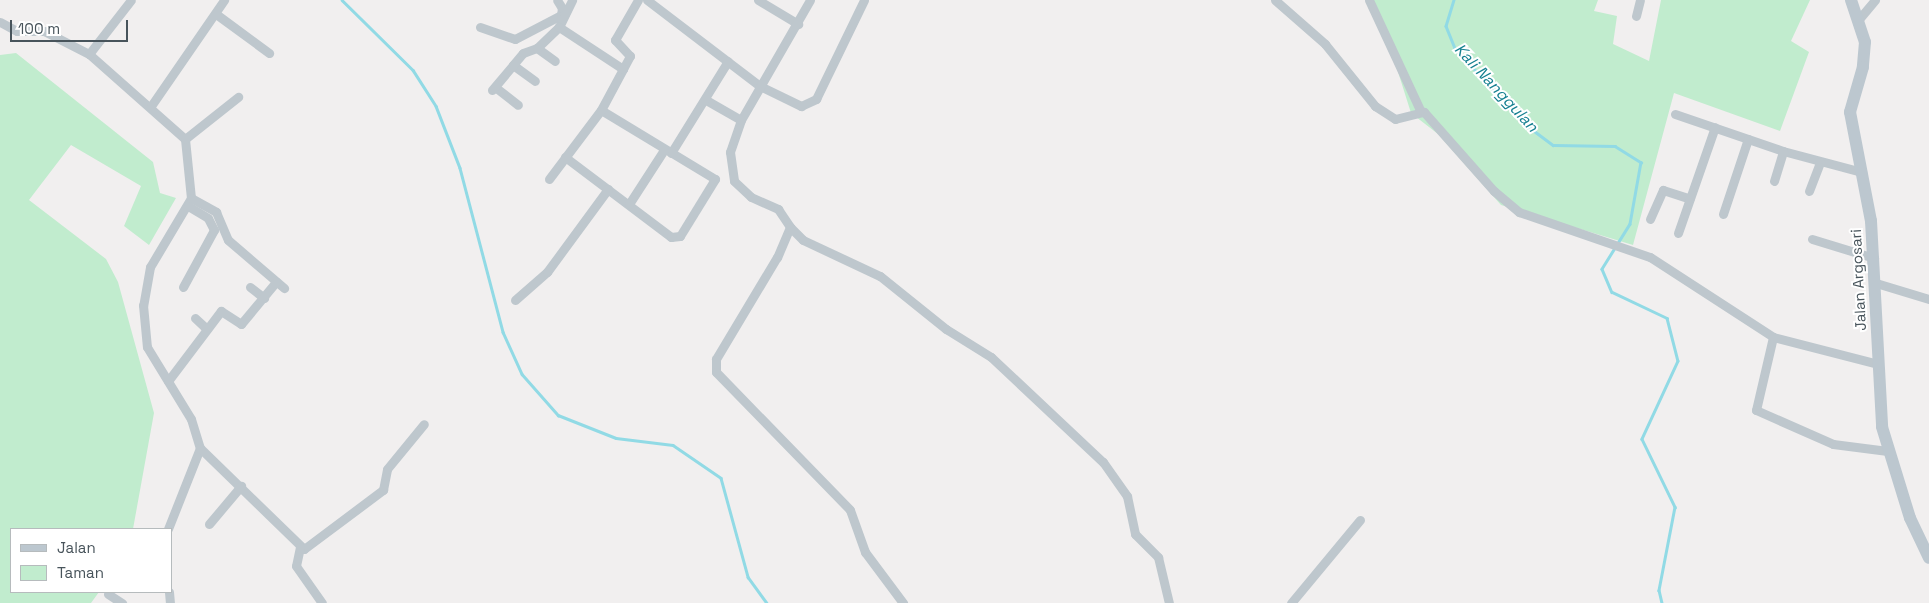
<!DOCTYPE html>
<style>
body{margin:0}
#map{position:relative;width:1929px;height:603px;overflow:hidden;background:#f1efef;font-family:"Space Grotesk",sans-serif}
div>[style]{position:absolute}
[style*='--x']{left:calc(var(--x)*1px);top:calc(var(--y)*1px);width:calc(var(--w)*1px);rotate:calc(var(--a)*1deg)}
.green>*{inset:0;background:#c1ecce}
.stream>*{height:2.5px;margin:-1.25px;padding:0 1.25px;transform-origin:1.25px;border-radius:1.25px;background:#91dae5}
.street>*{height:9px;margin:-4.5px;padding:0 4.5px;transform-origin:4.5px;border-radius:4.5px;background:#bec7cd}
.secondary>*{height:12px;margin:-6px;padding:0 6px;transform-origin:6px;border-radius:6px;background:#bcc7cf}
span{translate:-50% -50%;white-space:nowrap;text-align:center;line-height:1.15;-webkit-text-stroke:4px #fff;paint-order:stroke}
.street-label{font-size:15px;color:#48545b}
.water-label{font-size:16px;color:#168091;font-style:italic}
.legend{position:absolute;left:10px;top:528px;width:162px;height:65px;box-sizing:border-box;background:#fff;border:1px solid #b6bbbd;margin:0;padding:6px 9px;list-style:none;font-size:15px;color:#48545b}
.legend li{display:flex;align-items:center;gap:10px;height:25px}
.legend b{width:25px;border:1px solid #b6bbbd}
.scale{position:absolute;left:10px;top:20px;width:118px;height:22px;box-sizing:border-box;border:2px solid #48545b;border-top:0;padding-left:6px;font-size:15px;line-height:18px;white-space:nowrap;color:#48545b;-webkit-text-stroke:4px #fff;paint-order:stroke}
</style>
<div id="map">
<div class="green">
<div style="clip-path:polygon(1367px 0,1598px 0,1594px 11px,1617px 16px,1613px 44px,1649px 61px,1661px 0,1810px 0,1791px 41px,1809px 52px,1780px 131px,1674px 93px,1633px 245px,1501px 205px,1438px 134px,1411px 113px,1393px 56px)"></div>
<div style="clip-path:polygon(16px 53px,153px 162px,160px 193px,176px 198px,149px 245px,124px 226px,141px 186px,71px 145px,29px 200px,106px 259px,118px 282px,154px 413px,133px 529px,11px 529px,11px 592px,99px 592px,91px 603px,0 603px,0 55px)"></div>
</div>
<div class="stream">
<div style="--x:342;--y:0;--w:100;--a:44.6"></div>
<div style="--x:413;--y:70;--w:43;--a:57.4"></div>
<div style="--x:436;--y:106;--w:66;--a:68.8"></div>
<div style="--x:460;--y:168;--w:170;--a:75.3"></div>
<div style="--x:503;--y:332;--w:46;--a:65.7"></div>
<div style="--x:522;--y:374;--w:55;--a:48.7"></div>
<div style="--x:558;--y:415;--w:62;--a:21.6"></div>
<div style="--x:616;--y:438;--w:57;--a:7"></div>
<div style="--x:673;--y:445;--w:58;--a:34.5"></div>
<div style="--x:721;--y:478;--w:103;--a:74.7"></div>
<div style="--x:748;--y:577;--w:32;--a:54"></div>
<div style="--x:1454;--y:0;--w:27;--a:107"></div>
<div style="--x:1446;--y:26;--w:24;--a:68"></div>
<div style="--x:1455;--y:48;--w:103;--a:47.4"></div>
<div style="--x:1525;--y:124;--w:35;--a:37"></div>
<div style="--x:1553;--y:145;--w:62;--a:0.9"></div>
<div style="--x:1615;--y:146;--w:31;--a:32"></div>
<div style="--x:1641;--y:162;--w:63;--a:100.1"></div>
<div style="--x:1630;--y:224;--w:53;--a:121.9"></div>
<div style="--x:1602;--y:269;--w:25;--a:67"></div>
<div style="--x:1612;--y:292;--w:61;--a:25.3"></div>
<div style="--x:1667;--y:318;--w:44;--a:75.7"></div>
<div style="--x:1678;--y:361;--w:86;--a:114.8"></div>
<div style="--x:1642;--y:439;--w:76;--a:64.1"></div>
<div style="--x:1675;--y:507;--w:85;--a:100.9"></div>
<div style="--x:1659;--y:590;--w:13;--a:77"></div>
</div>
<div class="street">
<div style="--x:647;--y:0;--w:142;--a:37.3"></div>
<div style="--x:760;--y:86;--w:46;--a:26"></div>
<div style="--x:801;--y:106;--w:17;--a:-25"></div>
<div style="--x:816;--y:99;--w:110;--a:-64.1"></div>
<div style="--x:758;--y:0;--w:47;--a:31"></div>
<div style="--x:810;--y:0;--w:138;--a:119.9"></div>
<div style="--x:741;--y:120;--w:34;--a:109"></div>
<div style="--x:730;--y:152;--w:29;--a:82"></div>
<div style="--x:734;--y:181;--w:23;--a:43"></div>
<div style="--x:751;--y:197;--w:30;--a:24"></div>
<div style="--x:778;--y:209;--w:22;--a:56"></div>
<div style="--x:790;--y:227;--w:33;--a:113"></div>
<div style="--x:777;--y:257;--w:119;--a:120.9"></div>
<div style="--x:716;--y:359;--w:13;--a:90"></div>
<div style="--x:716;--y:372;--w:192;--a:45.8"></div>
<div style="--x:850;--y:510;--w:45;--a:70.3"></div>
<div style="--x:865;--y:552;--w:64;--a:53.3"></div>
<div style="--x:1275;--y:0;--w:67;--a:41.3"></div>
<div style="--x:1325;--y:44;--w:80;--a:51.1"></div>
<div style="--x:1375;--y:106;--w:24;--a:33"></div>
<div style="--x:1395;--y:119;--w:30;--a:-14"></div>
<div style="--x:1424;--y:112;--w:106;--a:48.5"></div>
<div style="--x:1494;--y:191;--w:33;--a:40"></div>
<div style="--x:1519;--y:212;--w:139;--a:19"></div>
<div style="--x:1650;--y:257;--w:147;--a:33"></div>
<div style="--x:1773;--y:337;--w:75;--a:103.1"></div>
<div style="--x:1756;--y:410;--w:84;--a:23.8"></div>
<div style="--x:1833;--y:444;--w:55;--a:7.3"></div>
<div style="--x:1369;--y:0;--w:121;--a:65.1"></div>
<div style="--x:216;--y:14;--w:66;--a:36.3"></div>
<div style="--x:1636;--y:16;--w:16;--a:-76"></div>
<div style="--x:1859;--y:19;--w:25;--a:-50"></div>
<div style="--x:0;--y:22;--w:19;--a:28"></div>
<div style="--x:17;--y:31;--w:27;--a:0"></div>
<div style="--x:44;--y:31;--w:51;--a:27.1"></div>
<div style="--x:89;--y:54;--w:128;--a:41.5"></div>
<div style="--x:185;--y:139;--w:59;--a:84.2"></div>
<div style="--x:191;--y:198;--w:80;--a:120.7"></div>
<div style="--x:150;--y:267;--w:39;--a:100"></div>
<div style="--x:143;--y:305;--w:42;--a:84.6"></div>
<div style="--x:147;--y:347;--w:84;--a:58.6"></div>
<div style="--x:191;--y:419;--w:30;--a:73"></div>
<div style="--x:200;--y:448;--w:87;--a:111.6"></div>
<div style="--x:480;--y:27;--w:37;--a:19"></div>
<div style="--x:515;--y:39;--w:52;--a:-27.6"></div>
<div style="--x:561;--y:15;--w:7;--a:-82"></div>
<div style="--x:562;--y:8;--w:9;--a:-122"></div>
<div style="--x:537;--y:48;--w:22;--a:36"></div>
<div style="--x:89;--y:54;--w:68;--a:-52.1"></div>
<div style="--x:513;--y:65;--w:27;--a:36"></div>
<div style="--x:623;--y:69;--w:15;--a:-62"></div>
<div style="--x:630;--y:56;--w:22;--a:-133"></div>
<div style="--x:615;--y:40;--w:46;--a:-60.1"></div>
<div style="--x:495;--y:87;--w:29;--a:38"></div>
<div style="--x:492;--y:90;--w:48;--a:-50"></div>
<div style="--x:523;--y:53;--w:15;--a:-20"></div>
<div style="--x:537;--y:48;--w:30;--a:-44"></div>
<div style="--x:559;--y:27;--w:30;--a:-64"></div>
<div style="--x:706;--y:100;--w:40;--a:29.7"></div>
<div style="--x:151;--y:106;--w:129;--a:-55.4"></div>
<div style="--x:1675;--y:114;--w:114;--a:18.9"></div>
<div style="--x:1783;--y:151;--w:82;--a:14.9"></div>
<div style="--x:185;--y:139;--w:68;--a:-38.4"></div>
<div style="--x:671;--y:153;--w:108;--a:-58.2"></div>
<div style="--x:565;--y:157;--w:133;--a:37"></div>
<div style="--x:671;--y:237;--w:9;--a:-6"></div>
<div style="--x:680;--y:236;--w:67;--a:-58.4"></div>
<div style="--x:715;--y:179;--w:133;--a:-148.8"></div>
<div style="--x:549;--y:179;--w:86;--a:-53"></div>
<div style="--x:601;--y:110;--w:47;--a:-61.8"></div>
<div style="--x:623;--y:69;--w:77;--a:-146.7"></div>
<div style="--x:1774;--y:181;--w:31;--a:-73"></div>
<div style="--x:1809;--y:191;--w:31;--a:-69"></div>
<div style="--x:191;--y:198;--w:29;--a:29"></div>
<div style="--x:216;--y:212;--w:30;--a:67"></div>
<div style="--x:228;--y:240;--w:74;--a:40.6"></div>
<div style="--x:629;--y:204;--w:64;--a:-57.1"></div>
<div style="--x:1723;--y:214;--w:79;--a:-71.6"></div>
<div style="--x:1650;--y:219;--w:32;--a:-66"></div>
<div style="--x:1663;--y:190;--w:28;--a:18"></div>
<div style="--x:790;--y:227;--w:18;--a:45"></div>
<div style="--x:803;--y:240;--w:85;--a:25.1"></div>
<div style="--x:880;--y:276;--w:85;--a:38.8"></div>
<div style="--x:946;--y:329;--w:53;--a:31.9"></div>
<div style="--x:991;--y:357;--w:154;--a:43.2"></div>
<div style="--x:1103;--y:462;--w:42;--a:54.8"></div>
<div style="--x:1127;--y:496;--w:39;--a:78"></div>
<div style="--x:1135;--y:534;--w:33;--a:45"></div>
<div style="--x:1158;--y:557;--w:47;--a:76.6"></div>
<div style="--x:1678;--y:233;--w:112;--a:-70.8"></div>
<div style="--x:1812;--y:239;--w:65;--a:17"></div>
<div style="--x:1876;--y:283;--w:55;--a:16.8"></div>
<div style="--x:183;--y:287;--w:65;--a:-61.5"></div>
<div style="--x:214;--y:230;--w:13;--a:-117"></div>
<div style="--x:208;--y:218;--w:23;--a:-149"></div>
<div style="--x:250;--y:287;--w:18;--a:38"></div>
<div style="--x:515;--y:300;--w:43;--a:-41.2"></div>
<div style="--x:547;--y:272;--w:103;--a:-53.7"></div>
<div style="--x:195;--y:318;--w:16;--a:43"></div>
<div style="--x:1773;--y:337;--w:108;--a:14.4"></div>
<div style="--x:168;--y:381;--w:88;--a:-52.9"></div>
<div style="--x:221;--y:311;--w:24;--a:33"></div>
<div style="--x:241;--y:324;--w:55;--a:-50.2"></div>
<div style="--x:200;--y:448;--w:145;--a:44.2"></div>
<div style="--x:304;--y:549;--w:99;--a:-36.8"></div>
<div style="--x:383;--y:490;--w:21;--a:-79"></div>
<div style="--x:387;--y:469;--w:58;--a:-50.6"></div>
<div style="--x:209;--y:524;--w:50;--a:-49.9"></div>
<div style="--x:300;--y:547;--w:19;--a:102"></div>
<div style="--x:296;--y:566;--w:45;--a:54.9"></div>
<div style="--x:169;--y:592;--w:11;--a:85"></div>
<div style="--x:108;--y:594;--w:17;--a:33"></div>
<div style="--x:1291;--y:603;--w:108;--a:-50.3"></div>
</div>
<div class="secondary">
<div style="--x:1851;--y:0;--w:44;--a:71.6"></div>
<div style="--x:1865;--y:42;--w:25;--a:95"></div>
<div style="--x:1863;--y:67;--w:47;--a:106.1"></div>
<div style="--x:1850;--y:112;--w:111;--a:79.1"></div>
<div style="--x:1871;--y:221;--w:206;--a:86.9"></div>
<div style="--x:1882;--y:427;--w:95;--a:72.9"></div>
<div style="--x:1910;--y:518;--w:44;--a:64.6"></div>
</div>
<div class="street-label">
<span style="left:1858px;top:280px;rotate:-93deg">Jalan Argosari</span>
</div>
<div class="water-label">
<span style="left:1496px;top:88px;rotate:47deg">Kali Nanggulan</span>
</div>
<ul class="legend">
<li><b style="height:6px;background:#bcc7cf"></b>Jalan</li>
<li><b style="height:14px;background:#c1ecce"></b>Taman</li>
</ul>
<div class="scale">100 m</div>
</div>
